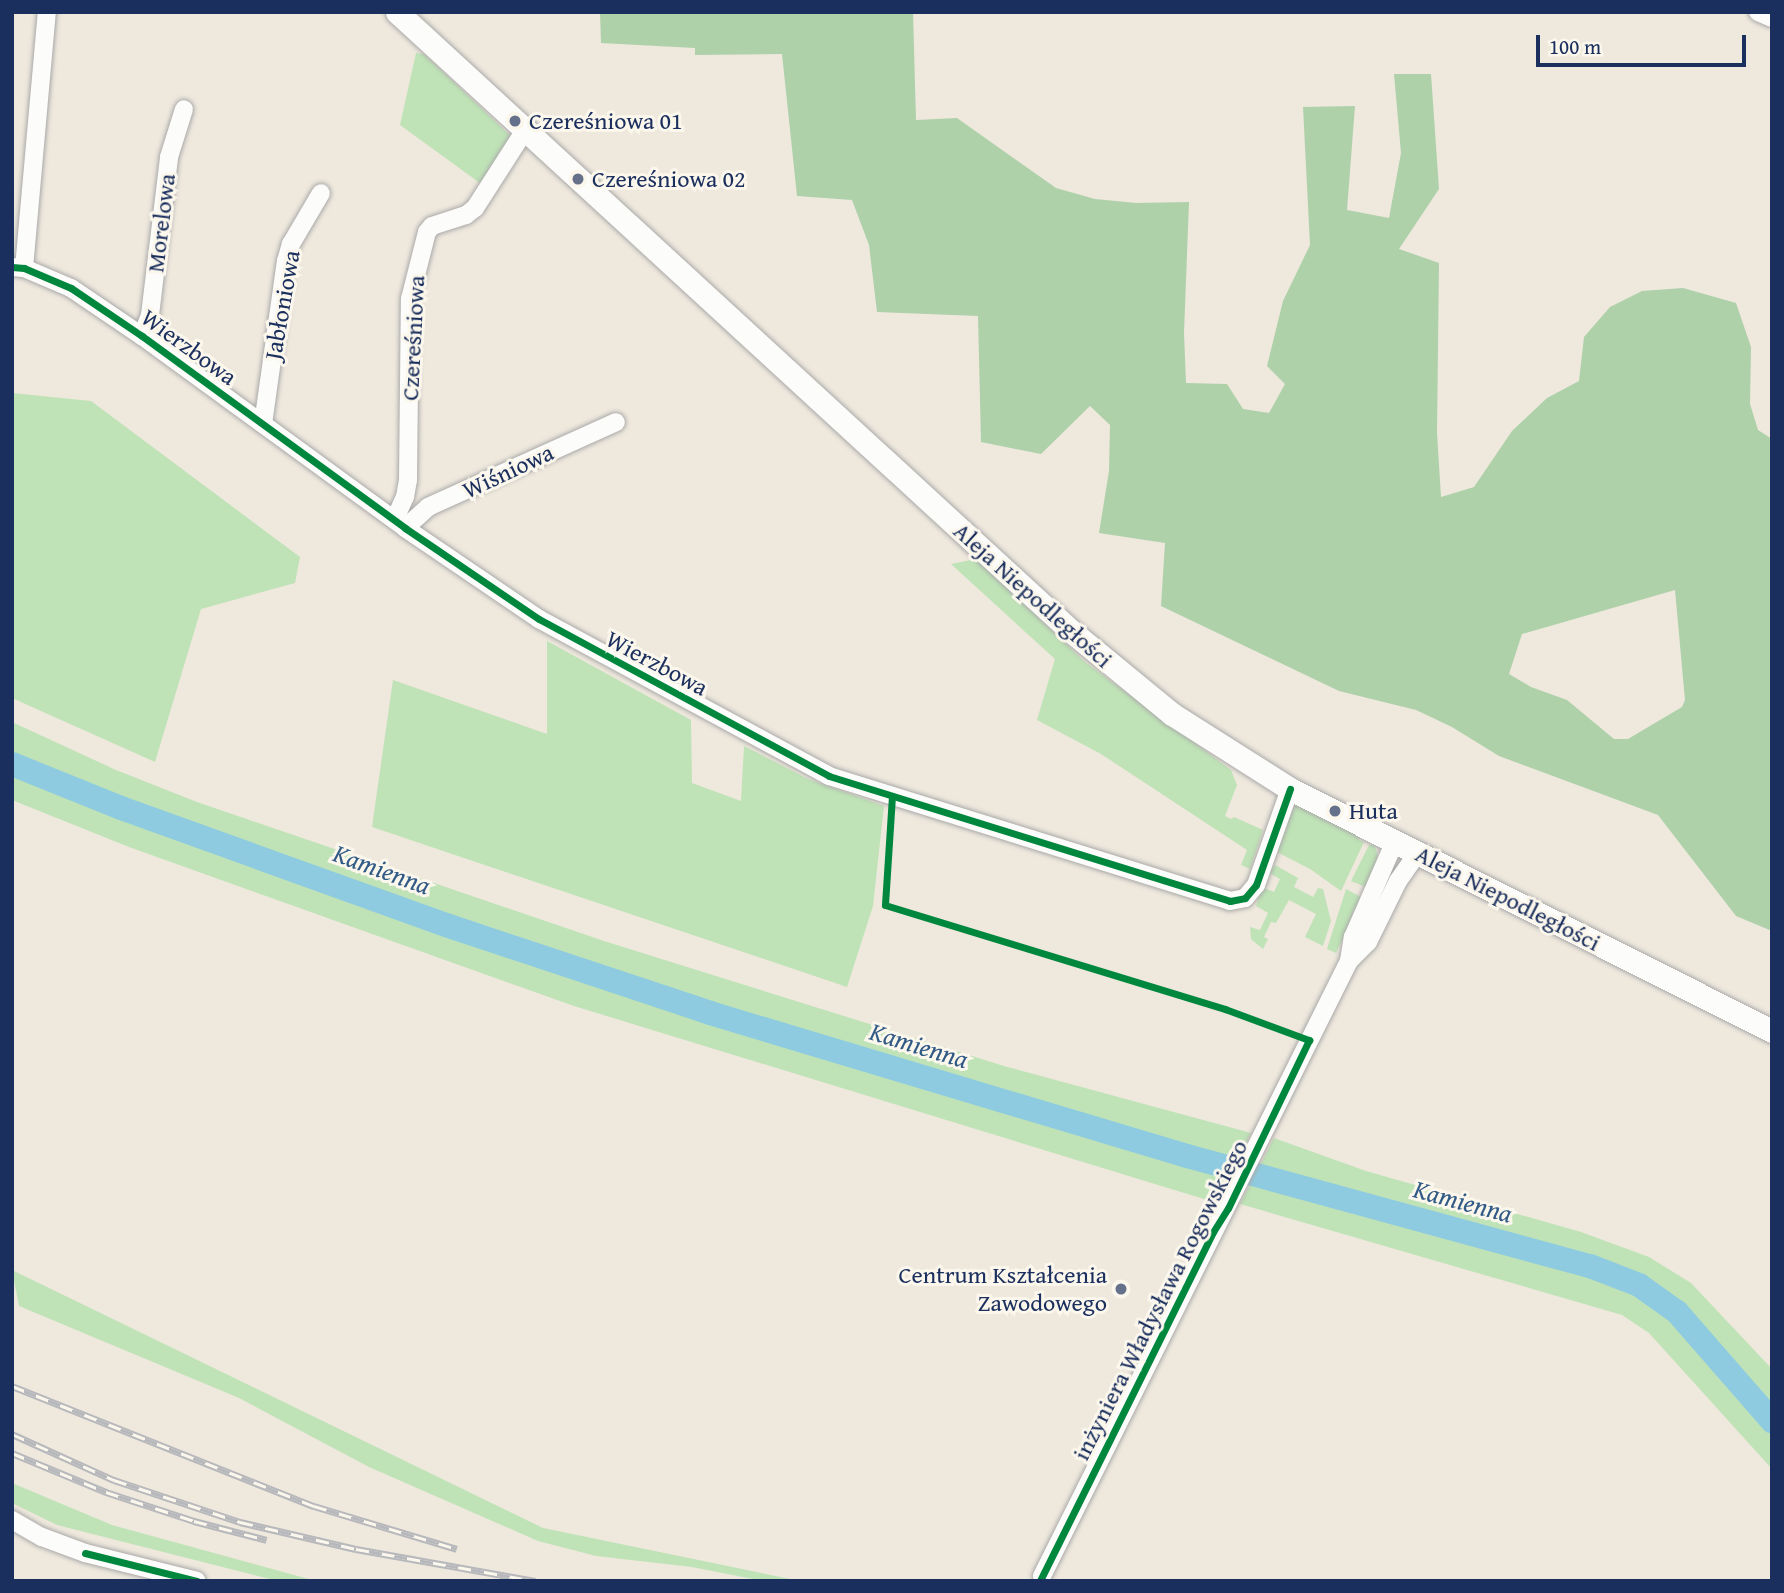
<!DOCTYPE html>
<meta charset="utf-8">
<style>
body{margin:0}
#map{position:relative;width:1784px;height:1593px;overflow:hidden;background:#eee8dd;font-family:"Gentium Book Plus",serif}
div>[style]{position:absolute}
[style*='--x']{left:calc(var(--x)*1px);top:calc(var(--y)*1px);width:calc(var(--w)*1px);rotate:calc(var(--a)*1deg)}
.green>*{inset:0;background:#bfe3b7}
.forest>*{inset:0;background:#aed1aa}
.river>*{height:24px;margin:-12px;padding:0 12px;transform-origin:12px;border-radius:12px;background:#8ecbe0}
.roads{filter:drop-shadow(0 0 2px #aaa9a9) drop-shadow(0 0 2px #aaa9a9)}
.minor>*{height:18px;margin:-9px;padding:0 9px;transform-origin:9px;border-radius:9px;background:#fcfcfa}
.major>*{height:23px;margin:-11.5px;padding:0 11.5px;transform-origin:11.5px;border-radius:11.5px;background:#fcfcfa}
.rail>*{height:7px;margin-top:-3.5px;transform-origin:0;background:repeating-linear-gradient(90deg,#fbf7ec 0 13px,#b7b8bc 0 26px);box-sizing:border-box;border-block:2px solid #b7b8bc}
.cycleway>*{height:7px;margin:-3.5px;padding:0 3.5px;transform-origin:3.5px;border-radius:3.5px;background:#00873e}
.dots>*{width:19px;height:19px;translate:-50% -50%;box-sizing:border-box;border:4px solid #fbf7ec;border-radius:50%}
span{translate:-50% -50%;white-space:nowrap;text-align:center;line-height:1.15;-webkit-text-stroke:6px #fbf7ec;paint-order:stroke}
.poi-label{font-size:24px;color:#1b2f5e}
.left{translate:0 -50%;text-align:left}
.right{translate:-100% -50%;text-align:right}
.street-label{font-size:24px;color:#1b2f5e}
.water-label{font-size:26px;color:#315a86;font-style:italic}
.frame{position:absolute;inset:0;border:14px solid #1b2f5e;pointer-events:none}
.scale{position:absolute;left:1536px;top:35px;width:210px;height:32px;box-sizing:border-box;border:4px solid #1b2f5e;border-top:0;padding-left:9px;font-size:21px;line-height:24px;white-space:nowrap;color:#1b2f5e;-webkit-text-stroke:5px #fbf7ec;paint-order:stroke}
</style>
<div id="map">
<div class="green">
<div style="clip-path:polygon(416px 53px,424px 54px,514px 139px,484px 186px,400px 125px)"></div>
<div style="clip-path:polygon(12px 393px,91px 401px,300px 557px,295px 583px,201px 609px,155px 762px,12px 698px)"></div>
<div style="clip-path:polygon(976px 559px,1085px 662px,1231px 770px,1237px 785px,1225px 816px,1231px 819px,1234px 817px,1263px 830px,1250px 869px,1241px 865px,1247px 850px,1101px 754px,1037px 720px,1055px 659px,951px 564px)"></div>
<div style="clip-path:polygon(547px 641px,691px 720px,692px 783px,741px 801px,744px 746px,808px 779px,884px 806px,873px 906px,847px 987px,372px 827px,393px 680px,547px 734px)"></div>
<div style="clip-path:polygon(12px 722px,116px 770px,197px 802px,604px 941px,1004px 1066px,1251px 1133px,1217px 1203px,574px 1006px,129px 847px,12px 800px)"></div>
<div style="clip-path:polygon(1300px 805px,1360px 836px,1359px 840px,1364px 842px,1341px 891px,1310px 869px,1275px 851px,1289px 809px)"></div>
<div style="clip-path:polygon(1369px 845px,1374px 845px,1377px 852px,1378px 864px,1368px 888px,1351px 881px)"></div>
<div style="clip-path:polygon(1275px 865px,1298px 878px,1294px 887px,1313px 897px,1318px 888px,1323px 889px,1331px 921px,1323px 946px,1305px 937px,1316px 914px,1289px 900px,1276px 923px,1271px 922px,1264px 937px,1268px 939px,1263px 949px,1251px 939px,1250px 927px,1260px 930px,1268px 913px,1256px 906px,1262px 887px,1274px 892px,1280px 879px,1269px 873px)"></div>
<div style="clip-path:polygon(1346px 889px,1363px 898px,1336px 953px,1327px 949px)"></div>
<div style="clip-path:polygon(1274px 1138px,1366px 1171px,1581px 1232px,1649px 1257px,1691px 1283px,1772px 1369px,1772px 1469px,1649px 1333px,1622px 1315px,1240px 1204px)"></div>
<div style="clip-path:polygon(12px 1270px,543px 1528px,800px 1581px,763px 1581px,692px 1567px,596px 1556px,538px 1541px,369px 1467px,239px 1398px,19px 1306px)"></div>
<div style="clip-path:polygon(12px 1483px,112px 1525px,316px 1581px,278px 1581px,57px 1525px,12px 1503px)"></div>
</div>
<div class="forest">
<div style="clip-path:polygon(evenodd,600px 12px,913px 12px,916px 120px,957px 118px,1056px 188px,1095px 199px,1136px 203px,1189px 202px,1184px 333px,1186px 383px,1227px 384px,1243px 409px,1269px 413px,1285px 384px,1267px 366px,1283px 301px,1310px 245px,1303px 107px,1355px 106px,1347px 210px,1389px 218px,1401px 153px,1394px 74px,1431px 74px,1439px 189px,1399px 249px,1439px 263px,1437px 433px,1441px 497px,1474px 487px,1512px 431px,1547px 398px,1579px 381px,1584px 337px,1610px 307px,1642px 291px,1683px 288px,1736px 303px,1751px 347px,1750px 404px,1758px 430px,1772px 439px,1772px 931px,1736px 916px,1658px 815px,1499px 756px,1452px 727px,1416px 710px,1339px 691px,1161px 606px,1165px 543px,1099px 533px,1109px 471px,1110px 425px,1090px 406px,1041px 454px,981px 442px,978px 316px,877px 312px,869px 245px,852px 200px,797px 196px,782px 54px,695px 55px,695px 48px,601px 43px,600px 12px,1675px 590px,1685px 700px,1682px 707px,1628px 739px,1614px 739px,1567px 700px,1531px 687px,1509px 674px,1522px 634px,1675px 590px)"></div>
</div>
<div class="river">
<div style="--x:12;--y:764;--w:118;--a:22"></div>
<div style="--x:121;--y:808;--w:345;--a:19.8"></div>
<div style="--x:446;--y:925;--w:278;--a:18.4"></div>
<div style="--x:710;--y:1013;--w:498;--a:16.7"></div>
<div style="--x:1187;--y:1156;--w:418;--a:15.3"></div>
<div style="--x:1590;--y:1266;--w:53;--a:21.2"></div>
<div style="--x:1639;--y:1285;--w:47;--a:35.4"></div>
<div style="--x:1677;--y:1312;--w:145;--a:48.9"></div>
</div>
<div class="roads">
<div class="minor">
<div style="--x:1758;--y:12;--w:15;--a:23"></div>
<div style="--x:12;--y:267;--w:12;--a:5"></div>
<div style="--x:24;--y:268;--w:51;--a:23.1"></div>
<div style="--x:71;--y:288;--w:86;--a:34.1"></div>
<div style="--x:142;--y:336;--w:326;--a:36.1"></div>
<div style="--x:405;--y:528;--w:162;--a:34.2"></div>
<div style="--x:539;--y:619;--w:330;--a:28.4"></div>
<div style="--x:829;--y:776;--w:420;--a:17.3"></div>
<div style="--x:1230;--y:901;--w:15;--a:-11"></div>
<div style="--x:1245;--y:898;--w:17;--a:-50"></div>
<div style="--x:1256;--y:885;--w:102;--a:-70.5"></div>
<div style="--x:24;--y:268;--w:257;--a:-84.9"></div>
<div style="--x:142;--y:336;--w:22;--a:-69"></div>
<div style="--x:150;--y:315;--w:159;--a:-83.1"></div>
<div style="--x:169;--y:157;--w:50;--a:-72.6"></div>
<div style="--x:263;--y:424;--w:165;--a:-82"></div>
<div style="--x:286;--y:261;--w:18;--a:-74"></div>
<div style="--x:291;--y:244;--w:59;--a:-59.5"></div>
<div style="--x:395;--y:519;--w:24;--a:-66"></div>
<div style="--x:405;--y:497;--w:17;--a:-80"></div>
<div style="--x:408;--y:480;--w:181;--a:-89.4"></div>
<div style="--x:410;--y:299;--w:69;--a:-75.8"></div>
<div style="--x:427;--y:232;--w:8;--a:-50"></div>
<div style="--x:432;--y:226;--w:36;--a:-18"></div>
<div style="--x:466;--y:215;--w:11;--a:-38"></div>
<div style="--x:475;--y:208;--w:93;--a:-57.3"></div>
<div style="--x:405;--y:528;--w:31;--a:-42"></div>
<div style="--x:428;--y:507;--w:206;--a:-24.3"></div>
<div style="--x:1349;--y:961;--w:27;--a:-45"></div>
<div style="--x:1368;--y:942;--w:68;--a:-63.8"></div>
<div style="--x:1398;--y:881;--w:35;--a:-55"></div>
<div style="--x:12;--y:1520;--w:34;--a:30"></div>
<div style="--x:42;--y:1537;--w:46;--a:20.4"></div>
<div style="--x:85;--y:1553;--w:115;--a:14"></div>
<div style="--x:1042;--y:1576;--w:687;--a:-63.47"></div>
<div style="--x:1349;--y:961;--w:24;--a:-81"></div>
<div style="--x:1353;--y:937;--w:105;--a:-66.4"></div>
</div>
<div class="major">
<div style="--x:397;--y:12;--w:917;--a:42.57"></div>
<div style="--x:1072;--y:632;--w:129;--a:39.4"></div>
<div style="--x:1172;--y:714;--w:140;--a:32.4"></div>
<div style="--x:1290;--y:789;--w:539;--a:26.66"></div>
</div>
</div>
<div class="rail">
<div style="--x:12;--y:1386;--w:325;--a:21.7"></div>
<div style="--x:314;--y:1506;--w:149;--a:16.7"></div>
<div style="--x:12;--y:1434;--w:112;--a:24.3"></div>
<div style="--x:114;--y:1480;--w:133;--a:18.4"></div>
<div style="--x:240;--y:1522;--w:119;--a:13.1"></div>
<div style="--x:356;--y:1549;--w:182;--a:10.1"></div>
<div style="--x:12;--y:1453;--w:102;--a:22.5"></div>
<div style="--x:106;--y:1492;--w:93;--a:18.2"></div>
<div style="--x:194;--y:1521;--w:75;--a:14.6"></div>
</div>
<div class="cycleway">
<div style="--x:12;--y:267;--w:12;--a:5"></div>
<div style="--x:24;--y:268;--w:51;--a:23.1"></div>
<div style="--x:71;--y:288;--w:86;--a:34.1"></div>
<div style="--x:142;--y:336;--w:326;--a:36.1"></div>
<div style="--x:405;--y:528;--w:162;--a:34.2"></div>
<div style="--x:539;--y:619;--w:330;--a:28.4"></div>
<div style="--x:829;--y:776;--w:420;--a:17.3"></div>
<div style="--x:1230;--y:901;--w:15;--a:-11"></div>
<div style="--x:1245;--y:898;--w:17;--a:-50"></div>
<div style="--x:1256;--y:885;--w:102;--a:-70.5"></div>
<div style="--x:892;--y:796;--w:109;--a:93.7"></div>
<div style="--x:885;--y:905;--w:356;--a:17"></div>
<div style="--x:1225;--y:1009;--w:90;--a:20.3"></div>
<div style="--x:1309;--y:1040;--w:187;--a:115.7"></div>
<div style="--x:1228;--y:1208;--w:28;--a:122"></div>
<div style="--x:1213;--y:1232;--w:390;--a:116.4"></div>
<div style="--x:85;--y:1553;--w:115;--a:14"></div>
</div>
<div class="dots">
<div style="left:515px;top:121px;background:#65708a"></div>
<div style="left:578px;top:179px;background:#65708a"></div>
<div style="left:1335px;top:811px;background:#65708a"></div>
<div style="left:1121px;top:1289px;background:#65708a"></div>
</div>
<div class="poi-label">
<span class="left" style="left:529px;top:121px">Czereśniowa 01</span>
<span class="left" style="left:592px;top:179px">Czereśniowa 02</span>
<span class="left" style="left:1349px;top:811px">Huta</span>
<span class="right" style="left:1107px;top:1289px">Centrum Kształcenia<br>Zawodowego</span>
</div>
<div class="street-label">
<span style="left:161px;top:223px;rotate:-83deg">Morelowa</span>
<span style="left:282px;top:305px;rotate:-80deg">Jabłoniowa</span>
<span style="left:413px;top:338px;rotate:-87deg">Czereśniowa</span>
<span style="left:189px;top:347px;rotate:36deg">Wierzbowa</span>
<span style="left:508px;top:471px;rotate:-25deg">Wiśniowa</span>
<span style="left:1033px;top:595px;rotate:42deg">Aleja Niepodległości</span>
<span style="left:657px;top:663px;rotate:28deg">Wierzbowa</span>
<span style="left:1508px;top:898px;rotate:27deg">Aleja Niepodległości</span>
<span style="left:1160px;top:1300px;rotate:-63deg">inżyniera Władysława Rogowskiego</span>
</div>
<div class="water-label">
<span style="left:382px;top:869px;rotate:20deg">Kamienna</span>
<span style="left:919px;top:1045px;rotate:17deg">Kamienna</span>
<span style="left:1463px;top:1201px;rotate:15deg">Kamienna</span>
</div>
<div class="frame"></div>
<div class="scale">100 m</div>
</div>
